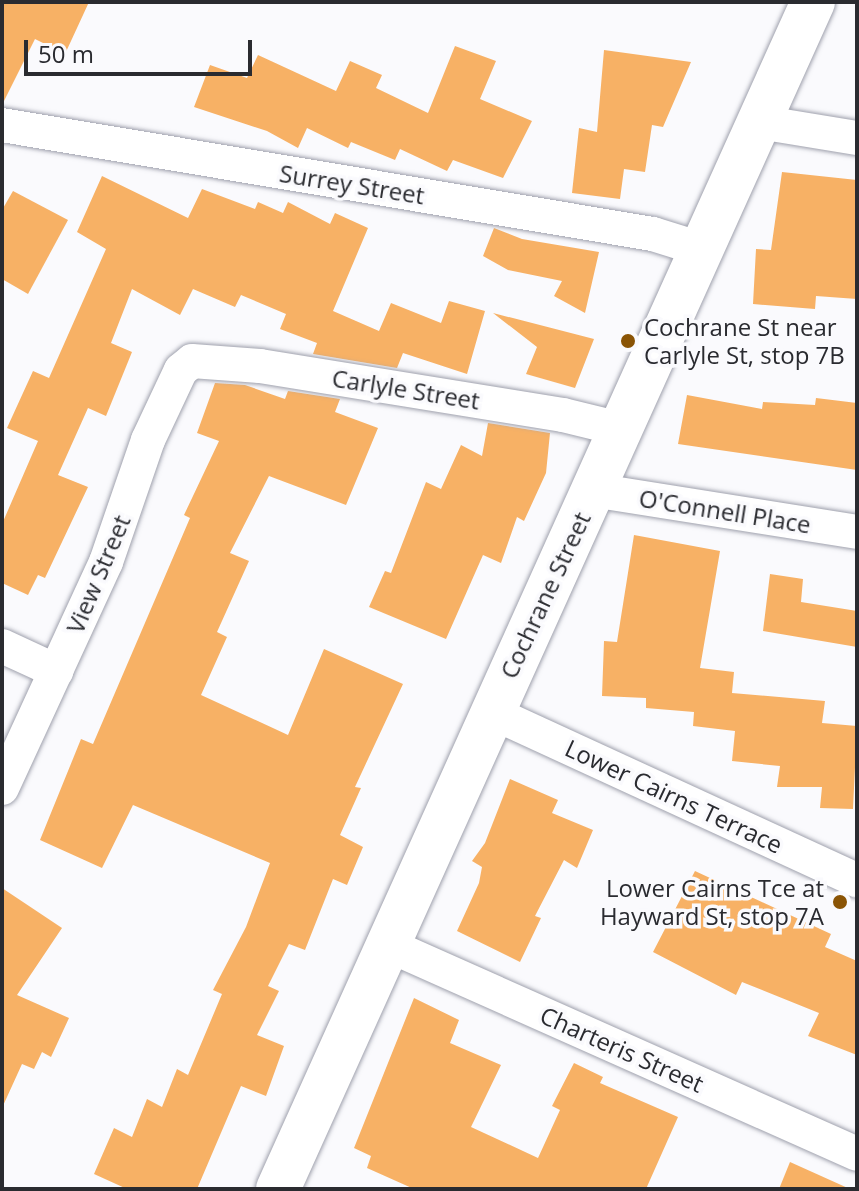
<!DOCTYPE html>
<style>
body{margin:0}
#map{position:relative;width:859px;height:1191px;overflow:hidden;background:#fafafd;font-family:"Open Sans",sans-serif}
div>[style]{position:absolute}
[style*='--x']{left:calc(var(--x)*1px);top:calc(var(--y)*1px);width:calc(var(--w)*1px);rotate:calc(var(--a)*1deg)}
.building>*{inset:0;background:#f7b165}
.roads{filter:drop-shadow(0 0 2px #9fa1ad) drop-shadow(0 0 2px #9fa1ad)}
.minor>*{height:34px;margin:-17px;padding:0 17px;transform-origin:17px;border-radius:17px;background:#fff}
.tertiary>*{height:44px;margin:-22px;padding:0 22px;transform-origin:22px;border-radius:22px;background:#fff}
.dots>*{width:22px;height:22px;translate:-50% -50%;box-sizing:border-box;border:4px solid #fafafd;border-radius:50%}
span{translate:-50% -50%;white-space:nowrap;text-align:center;line-height:1.15;-webkit-text-stroke:7px #fafafd;paint-order:stroke}
.street-label{font-size:24px;color:#2a2b30}
.poi-label{font-size:24px;color:#2a2b30}
.left{translate:0 -50%;text-align:left}
.right{translate:-100% -50%;text-align:right}
.frame{position:absolute;inset:0;border:4px solid #2a2b30;pointer-events:none}
.scale{position:absolute;left:24px;top:40px;width:228px;height:36px;box-sizing:border-box;border:4px solid #2a2b30;border-top:0;padding-left:10px;font-size:24px;line-height:28px;white-space:nowrap;color:#2a2b30;-webkit-text-stroke:6px #fafafd;paint-order:stroke}
</style>
<div id="map">
<div class="building">
<div style="clip-path:polygon(2px 2px,89px 2px,65px 54px,35px 39px,2px 105px)"></div>
<div style="clip-path:polygon(455px 46px,496px 61px,480px 99px,532px 121px,503px 178px,453px 160px,447px 171px,400px 149px,395px 160px,351px 142px,348px 148px,307px 128px,298px 148px,267px 131px,194px 107px,210px 65px,247px 78px,258px 55px,336px 91px,350px 61px,382px 75px,376px 88px,428px 113px)"></div>
<div style="clip-path:polygon(604px 50px,691px 62px,663px 127px,652px 125px,645px 172px,624px 169px,620px 199px,572px 193px,579px 128px,597px 132px)"></div>
<div style="clip-path:polygon(782px 172px,857px 180px,857px 299px,816px 296px,815px 309px,753px 304px,756px 249px,771px 250px)"></div>
<div style="clip-path:polygon(102px 176px,188px 218px,202px 189px,255px 209px,258px 202px,283px 213px,288px 202px,330px 224px,335px 213px,368px 228px,333px 311px,379px 331px,391px 303px,441px 323px,449px 301px,485px 311px,467px 374px,403px 353px,397px 368px,313px 354px,317px 343px,280px 329px,286px 314px,241px 295px,235px 307px,193px 289px,180px 315px,132px 289px,111px 343px,132px 352px,106px 416px,88px 408px,58px 475px,88px 487px,45px 578px,38px 575px,28px 595px,2px 583px,2px 524px,38px 441px,7px 428px,33px 371px,49px 378px,106px 249px,77px 232px)"></div>
<div style="clip-path:polygon(13px 191px,68px 220px,28px 294px,2px 279px,2px 210px)"></div>
<div style="clip-path:polygon(494px 228px,522px 239px,599px 252px,585px 313px,554px 296px,562px 281px,508px 270px,483px 256px)"></div>
<div style="clip-path:polygon(493px 313px,594px 339px,575px 388px,526px 374px,537px 347px)"></div>
<div style="clip-path:polygon(215px 383px,245px 385px,285px 399px,288px 391px,340px 399px,335px 412px,378px 428px,346px 505px,269px 476px,230px 553px,249px 561px,217px 632px,227px 637px,201px 695px,288px 735px,324px 649px,403px 684px,355px 787px,361px 788px,340px 835px,363px 847px,347px 885px,333px 879px,305px 950px,289px 944px,268px 986px,279px 991px,257px 1035px,284px 1046px,266px 1096px,241px 1086px,197px 1189px,127px 1189px,94px 1174px,114px 1128px,132px 1137px,147px 1099px,162px 1107px,177px 1069px,188px 1075px,222px 994px,213px 990px,246px 927px,270px 863px,133px 805px,102px 868px,40px 840px,81px 739px,93px 744px,190px 518px,184px 515px,219px 441px,197px 433px)"></div>
<div style="clip-path:polygon(687px 395px,762px 409px,763px 402px,815px 405px,816px 398px,857px 403px,857px 470px,678px 444px)"></div>
<div style="clip-path:polygon(488px 423px,550px 433px,546px 473px,524px 521px,517px 517px,501px 563px,483px 555px,446px 639px,369px 607px,385px 571px,391px 573px,426px 482px,441px 489px,461px 445px,482px 456px)"></div>
<div style="clip-path:polygon(634px 535px,720px 551px,700px 668px,734px 672px,732px 693px,825px 701px,822px 723px,857px 726px,853px 809px,820px 808px,822px 787px,777px 787px,780px 766px,732px 761px,735px 731px,693px 726px,694px 712px,646px 708px,646px 698px,602px 696px,604px 641px,617px 642px)"></div>
<div style="clip-path:polygon(770px 574px,803px 579px,801px 602px,857px 611px,857px 647px,763px 631px)"></div>
<div style="clip-path:polygon(510px 779px,558px 800px,552px 813px,593px 830px,577px 868px,564px 860px,535px 916px,541px 918px,520px 962px,457px 931px,479px 883px,482px 867px,472px 861px,485px 843px)"></div>
<div style="clip-path:polygon(695px 871px,831px 934px,825px 947px,857px 961px,857px 1055px,808px 1036px,819px 1013px,742px 982px,736px 995px,653px 952px)"></div>
<div style="clip-path:polygon(2px 888px,62px 928px,17px 995px,69px 1018px,51px 1057px,42px 1052px,34px 1069px,22px 1064px,2px 1108px)"></div>
<div style="clip-path:polygon(414px 998px,459px 1020px,450px 1043px,501px 1065px,471px 1127px,538px 1158px,560px 1110px,552px 1106px,574px 1063px,603px 1077px,600px 1083px,678px 1117px,646px 1189px,414px 1189px,367px 1168px,371px 1156px,354px 1148px)"></div>
<div style="clip-path:polygon(790px 1162px,850px 1189px,779px 1189px)"></div>
</div>
<div class="roads">
<div class="minor">
<div style="--x:759;--y:122;--w:99;--a:9.3"></div>
<div style="--x:2;--y:125;--w:660;--a:9.51"></div>
<div style="--x:653;--y:234;--w:50;--a:17.4"></div>
<div style="--x:593;--y:490;--w:267;--a:9"></div>
<div style="--x:2;--y:646;--w:60;--a:24.8"></div>
<div style="--x:491;--y:712;--w:403;--a:24.7"></div>
<div style="--x:2;--y:788;--w:249;--a:-65.3"></div>
<div style="--x:106;--y:562;--w:129;--a:-71"></div>
<div style="--x:148;--y:440;--w:77;--a:-64.8"></div>
<div style="--x:181;--y:370;--w:14;--a:-39"></div>
<div style="--x:192;--y:361;--w:68;--a:4.2"></div>
<div style="--x:260;--y:366;--w:307;--a:9.2"></div>
<div style="--x:563;--y:415;--w:59;--a:13.8"></div>
<div style="--x:388;--y:945;--w:513;--a:24.02"></div>
</div>
<div class="tertiary">
<div style="--x:278;--y:1189;--w:1302;--a:-65.74"></div>
</div>
</div>
<div class="dots">
<div style="left:628px;top:341px;background:#8a5405"></div>
<div style="left:840px;top:902px;background:#8a5405"></div>
</div>
<div class="street-label">
<span style="left:352px;top:184px;rotate:9deg">Surrey Street</span>
<span style="left:406px;top:389px;rotate:9deg">Carlyle Street</span>
<span style="left:725px;top:511px;rotate:9deg">O'Connell Place</span>
<span style="left:98px;top:574px;rotate:-67deg">View Street</span>
<span style="left:545px;top:595px;rotate:-65deg">Cochrane Street</span>
<span style="left:674px;top:796px;rotate:25deg">Lower Cairns Terrace</span>
<span style="left:622px;top:1049px;rotate:24deg">Charteris Street</span>
</div>
<div class="poi-label">
<span class="left" style="left:644px;top:341px">Cochrane St near<br>Carlyle St, stop 7B</span>
<span class="right" style="left:824px;top:902px">Lower Cairns Tce at<br>Hayward St, stop 7A</span>
</div>
<div class="frame"></div>
<div class="scale">50 m</div>
</div>
